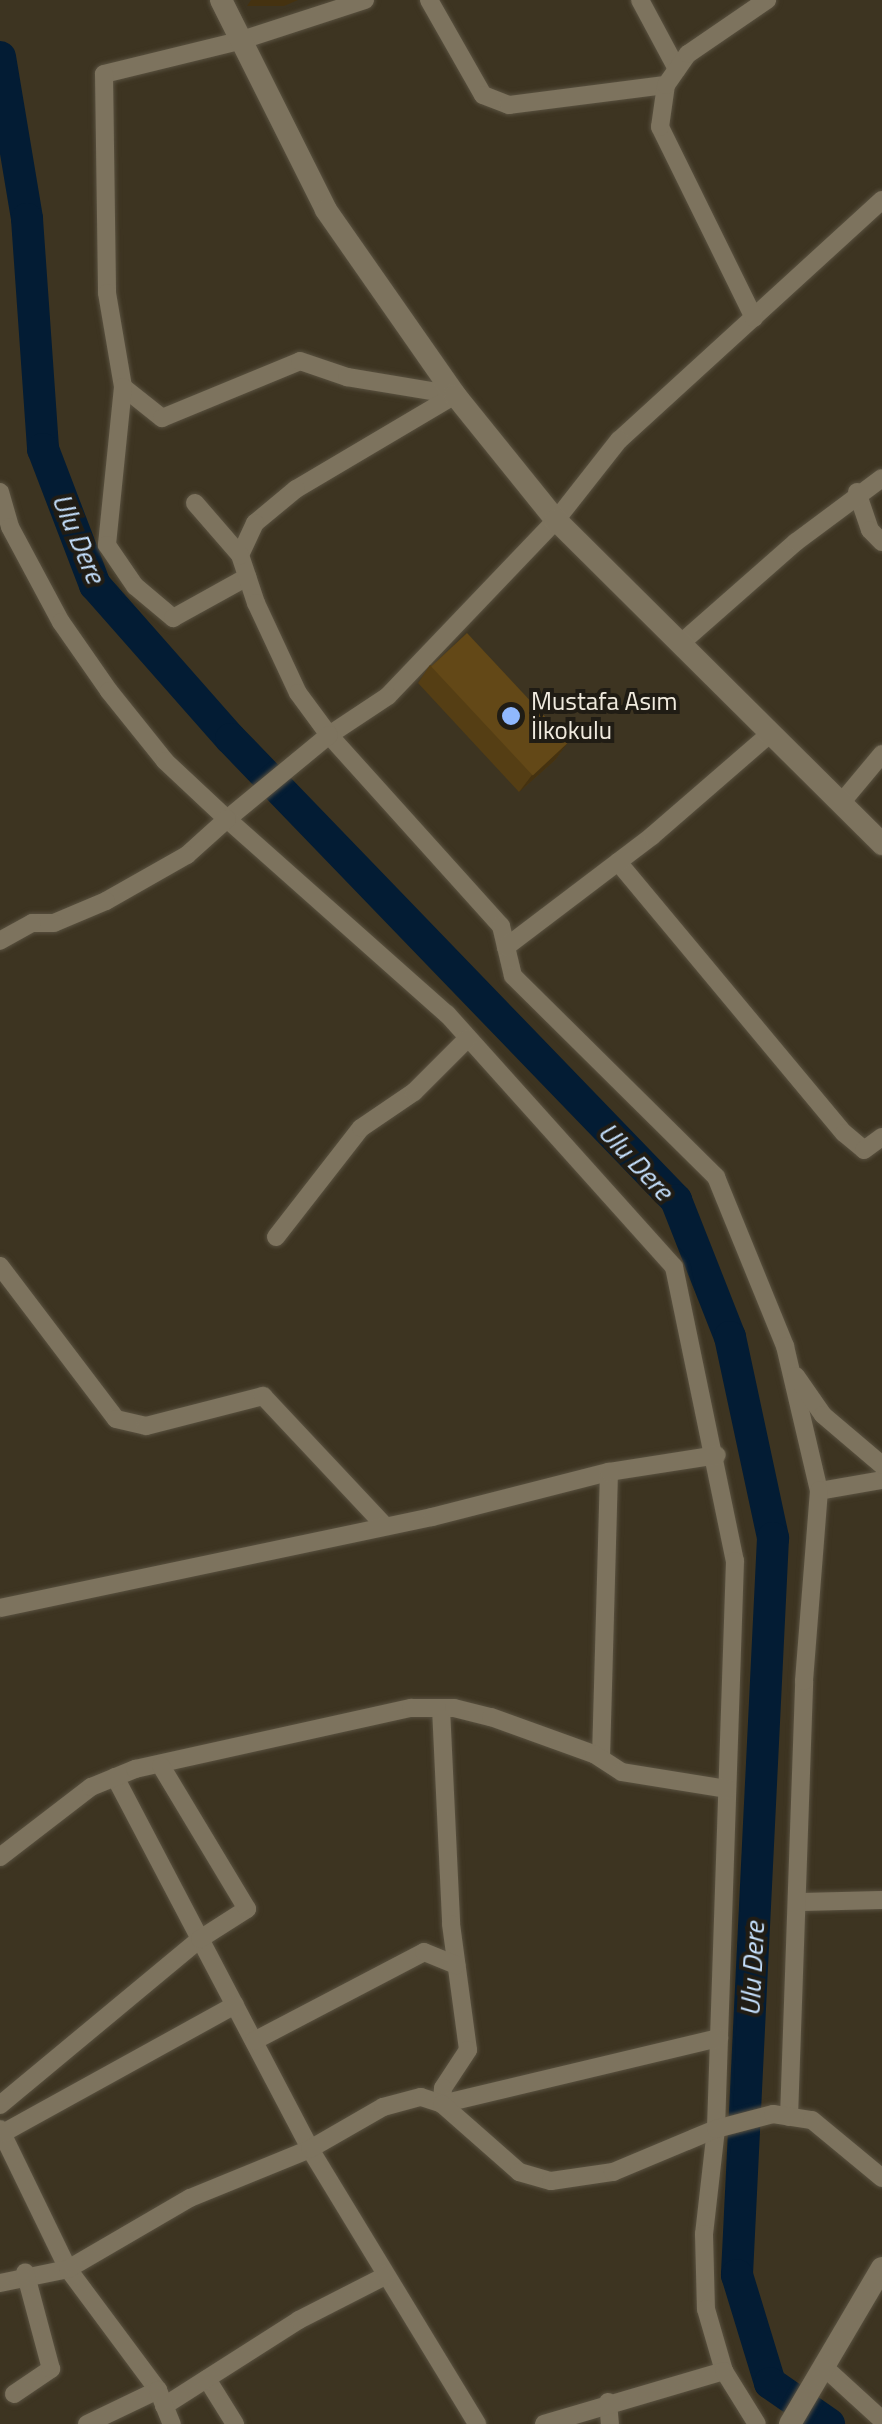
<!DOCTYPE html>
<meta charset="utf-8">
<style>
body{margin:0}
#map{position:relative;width:882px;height:2424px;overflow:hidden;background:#3d3421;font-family:"Titillium Web",sans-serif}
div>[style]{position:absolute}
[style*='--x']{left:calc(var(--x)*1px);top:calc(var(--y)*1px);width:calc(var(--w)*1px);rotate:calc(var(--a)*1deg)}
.river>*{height:32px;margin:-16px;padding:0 16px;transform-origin:16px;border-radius:16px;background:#031c34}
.roads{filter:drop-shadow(0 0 2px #595140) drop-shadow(0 0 2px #595140)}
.minor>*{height:18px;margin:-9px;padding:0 9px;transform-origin:9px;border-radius:9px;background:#7d735e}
.secondary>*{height:22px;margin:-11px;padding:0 11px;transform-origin:11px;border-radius:11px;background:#7d735e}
.wall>*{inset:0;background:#553e14}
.shaded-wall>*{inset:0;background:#453210}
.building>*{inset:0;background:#634817;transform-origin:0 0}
.dots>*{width:28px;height:28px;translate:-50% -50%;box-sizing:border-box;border:5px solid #201c14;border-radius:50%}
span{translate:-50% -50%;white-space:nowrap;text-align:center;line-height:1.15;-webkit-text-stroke:8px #201c14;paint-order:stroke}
.poi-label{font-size:25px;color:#f0eade}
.left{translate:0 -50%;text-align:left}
.water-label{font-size:28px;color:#c5e0fd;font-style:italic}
</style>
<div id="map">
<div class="river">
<div style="--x:0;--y:57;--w:164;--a:80.5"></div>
<div style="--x:27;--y:219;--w:231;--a:86"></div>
<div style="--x:43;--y:449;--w:146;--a:69.1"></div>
<div style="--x:95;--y:585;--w:205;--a:48.6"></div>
<div style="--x:231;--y:739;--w:641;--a:46.01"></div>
<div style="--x:676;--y:1200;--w:147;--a:68.5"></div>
<div style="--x:730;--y:1337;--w:206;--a:77.9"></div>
<div style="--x:773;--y:1538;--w:738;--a:92.8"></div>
<div style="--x:737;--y:2275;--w:113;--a:73"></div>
<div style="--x:770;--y:2383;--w:72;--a:34.8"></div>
</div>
<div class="roads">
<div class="minor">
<div style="--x:365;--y:0;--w:133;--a:162"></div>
<div style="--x:239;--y:41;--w:139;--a:166.3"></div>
<div style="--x:104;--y:74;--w:219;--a:89.2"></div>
<div style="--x:107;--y:293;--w:95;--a:80.3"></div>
<div style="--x:123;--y:387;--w:50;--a:38.5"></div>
<div style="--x:162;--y:418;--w:149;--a:-22.4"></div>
<div style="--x:300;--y:361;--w:50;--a:18.8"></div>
<div style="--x:347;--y:377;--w:109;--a:9.5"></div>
<div style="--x:429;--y:0;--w:109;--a:60.4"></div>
<div style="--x:483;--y:95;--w:28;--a:21"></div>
<div style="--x:509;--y:105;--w:158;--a:-7.3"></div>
<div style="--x:640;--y:0;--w:78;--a:61.8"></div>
<div style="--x:882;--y:200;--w:356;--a:137.6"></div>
<div style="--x:619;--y:440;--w:102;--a:128.2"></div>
<div style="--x:556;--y:520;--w:243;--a:133.7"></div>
<div style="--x:388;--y:696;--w:71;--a:146.5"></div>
<div style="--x:329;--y:735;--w:257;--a:48"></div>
<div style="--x:501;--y:926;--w:51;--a:76.5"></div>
<div style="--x:513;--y:976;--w:286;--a:44.7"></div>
<div style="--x:716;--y:1177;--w:183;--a:67.8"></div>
<div style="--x:785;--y:1346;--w:149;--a:76.8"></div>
<div style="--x:819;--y:1491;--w:64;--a:-9.9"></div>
<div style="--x:754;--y:318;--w:213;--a:-116.2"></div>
<div style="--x:660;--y:127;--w:42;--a:-81.9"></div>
<div style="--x:666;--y:85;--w:38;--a:-55"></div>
<div style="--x:688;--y:54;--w:96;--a:-34.4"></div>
<div style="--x:123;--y:387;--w:159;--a:95.8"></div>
<div style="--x:107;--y:545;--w:50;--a:55.7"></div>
<div style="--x:135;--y:586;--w:50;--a:40.1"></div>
<div style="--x:173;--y:618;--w:85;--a:-29"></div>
<div style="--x:455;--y:395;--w:185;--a:149.4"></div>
<div style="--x:296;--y:489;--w:53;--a:140.3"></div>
<div style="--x:255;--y:523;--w:35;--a:115"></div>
<div style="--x:240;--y:555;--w:51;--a:71.6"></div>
<div style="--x:256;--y:603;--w:99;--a:65"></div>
<div style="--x:298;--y:693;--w:52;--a:53.6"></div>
<div style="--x:329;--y:735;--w:132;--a:140.5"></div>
<div style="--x:227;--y:819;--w:294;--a:41.6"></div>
<div style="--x:447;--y:1014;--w:340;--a:48.1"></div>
<div style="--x:674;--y:1267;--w:300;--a:78.3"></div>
<div style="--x:735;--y:1561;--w:568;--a:91.92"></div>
<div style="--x:716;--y:2129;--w:106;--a:96.5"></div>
<div style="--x:704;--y:2234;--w:75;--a:88.5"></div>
<div style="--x:706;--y:2309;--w:65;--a:73.8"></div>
<div style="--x:0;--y:492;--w:36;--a:74"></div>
<div style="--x:10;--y:527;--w:108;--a:61.8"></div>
<div style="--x:61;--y:622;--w:84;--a:55.2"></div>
<div style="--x:109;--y:691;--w:90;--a:51.3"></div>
<div style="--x:165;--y:761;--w:85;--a:43.1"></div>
<div style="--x:227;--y:819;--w:54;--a:138"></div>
<div style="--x:187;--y:855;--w:93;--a:150.4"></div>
<div style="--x:106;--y:901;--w:56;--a:157.1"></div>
<div style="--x:54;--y:923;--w:22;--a:180"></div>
<div style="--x:32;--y:923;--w:37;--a:151"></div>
<div style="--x:857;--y:492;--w:40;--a:71.1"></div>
<div style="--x:870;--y:530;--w:17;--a:45"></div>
<div style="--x:195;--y:503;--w:69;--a:49.1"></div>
<div style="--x:681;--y:643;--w:153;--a:-41.3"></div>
<div style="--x:796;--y:542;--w:107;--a:-36.7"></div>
<div style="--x:841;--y:803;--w:64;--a:-50.1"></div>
<div style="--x:618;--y:862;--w:353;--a:50.2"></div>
<div style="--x:844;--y:1133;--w:26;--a:40"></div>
<div style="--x:864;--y:1150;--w:22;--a:-36"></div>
<div style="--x:506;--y:947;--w:183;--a:-37.2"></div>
<div style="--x:652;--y:836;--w:157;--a:-40.9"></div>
<div style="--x:276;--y:1237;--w:138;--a:-52.1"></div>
<div style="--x:361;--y:1128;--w:64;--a:-34.2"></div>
<div style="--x:414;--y:1092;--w:76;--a:-45"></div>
<div style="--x:0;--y:1266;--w:192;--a:52.8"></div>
<div style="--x:116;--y:1419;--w:31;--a:13"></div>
<div style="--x:146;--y:1426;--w:121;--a:-14.4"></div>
<div style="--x:263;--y:1396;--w:178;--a:46.8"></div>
<div style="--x:796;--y:1376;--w:47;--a:55.3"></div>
<div style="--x:823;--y:1415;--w:77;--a:40.3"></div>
<div style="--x:0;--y:1608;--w:441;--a:-11.9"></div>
<div style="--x:432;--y:1517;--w:183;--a:-14.3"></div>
<div style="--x:441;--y:1708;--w:216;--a:87.3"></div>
<div style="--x:451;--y:1924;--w:127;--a:82.3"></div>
<div style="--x:468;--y:2050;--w:45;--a:123.3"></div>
<div style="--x:443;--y:2088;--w:16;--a:94"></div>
<div style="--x:442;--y:2104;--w:285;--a:-13.4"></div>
<div style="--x:601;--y:1758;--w:286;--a:-88.4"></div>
<div style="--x:609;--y:1472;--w:109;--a:-8.9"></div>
<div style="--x:115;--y:1777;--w:420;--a:62.3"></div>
<div style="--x:310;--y:2149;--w:322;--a:58.7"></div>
<div style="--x:0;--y:1857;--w:115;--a:-37.6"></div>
<div style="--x:91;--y:1787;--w:48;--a:-22.2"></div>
<div style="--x:135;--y:1769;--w:283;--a:-12.5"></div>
<div style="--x:411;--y:1708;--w:43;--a:0"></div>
<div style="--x:454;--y:1708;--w:38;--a:14"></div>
<div style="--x:491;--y:1717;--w:109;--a:19.8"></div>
<div style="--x:594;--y:1754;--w:33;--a:33"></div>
<div style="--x:622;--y:1772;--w:106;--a:9.2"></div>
<div style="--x:801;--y:1902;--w:81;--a:-1.4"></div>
<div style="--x:254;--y:2041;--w:192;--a:-27.6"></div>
<div style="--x:424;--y:1952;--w:35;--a:22"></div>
<div style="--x:0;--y:2105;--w:260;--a:-39.7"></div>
<div style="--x:200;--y:1939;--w:56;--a:-32.6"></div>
<div style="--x:247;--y:1909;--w:167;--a:-121"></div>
<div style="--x:789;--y:2117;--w:436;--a:-88"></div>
<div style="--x:804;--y:1681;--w:191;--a:-85.5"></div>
<div style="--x:0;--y:2129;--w:156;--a:64.1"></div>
<div style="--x:68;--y:2269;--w:151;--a:53.4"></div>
<div style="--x:3;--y:2133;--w:265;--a:-28.9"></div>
<div style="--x:0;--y:2283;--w:69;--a:-11.6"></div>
<div style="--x:68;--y:2269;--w:141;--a:-30.2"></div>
<div style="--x:190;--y:2198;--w:130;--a:-22.2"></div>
<div style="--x:310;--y:2149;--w:84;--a:-29.9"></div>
<div style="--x:383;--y:2107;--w:39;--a:-15"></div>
<div style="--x:421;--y:2097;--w:22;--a:18"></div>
<div style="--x:442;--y:2104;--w:103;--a:41.4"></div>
<div style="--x:519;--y:2172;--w:33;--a:16"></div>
<div style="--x:551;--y:2181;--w:63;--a:-8.3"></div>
<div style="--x:613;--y:2172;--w:112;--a:-22.7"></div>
<div style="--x:716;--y:2129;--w:59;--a:-14.7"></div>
<div style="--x:773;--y:2114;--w:39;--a:9"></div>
<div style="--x:812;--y:2120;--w:91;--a:39.6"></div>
<div style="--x:824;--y:2367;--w:79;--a:42.4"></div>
<div style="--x:207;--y:2379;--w:53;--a:58.1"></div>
<div style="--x:14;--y:2394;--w:45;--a:-34"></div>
<div style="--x:51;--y:2369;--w:100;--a:-105"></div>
<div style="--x:608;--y:2402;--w:22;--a:85"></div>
<div style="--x:164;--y:2406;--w:160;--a:-32.5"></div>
<div style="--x:299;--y:2320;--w:97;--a:-27.1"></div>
<div style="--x:87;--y:2424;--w:79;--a:-25.6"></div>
<div style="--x:158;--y:2390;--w:37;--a:68"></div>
<div style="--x:544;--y:2424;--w:188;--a:-16.4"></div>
<div style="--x:724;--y:2371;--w:62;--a:58.1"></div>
</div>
<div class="secondary">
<div style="--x:221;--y:0;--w:235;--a:63.4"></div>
<div style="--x:326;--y:210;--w:226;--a:55.1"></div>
<div style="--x:455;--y:395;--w:161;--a:51.1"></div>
<div style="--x:556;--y:520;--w:460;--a:44.8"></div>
<div style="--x:790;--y:2424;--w:181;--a:-59.5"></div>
</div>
</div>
<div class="wall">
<div style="clip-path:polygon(430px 665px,568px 742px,555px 760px,519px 792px,418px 683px)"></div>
</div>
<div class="shaded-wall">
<div style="clip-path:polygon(251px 0,298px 0,284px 6px,247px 6px)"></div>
<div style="clip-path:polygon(568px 742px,555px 760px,519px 792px,532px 775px)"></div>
</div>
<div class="building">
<div style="left:467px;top:633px;width:149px;height:49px;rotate:47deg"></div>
</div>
<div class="dots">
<div style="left:511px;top:716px;background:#90b8fd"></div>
</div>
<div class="poi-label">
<span class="left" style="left:531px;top:716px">Mustafa Asım<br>İlkokulu</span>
</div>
<div class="water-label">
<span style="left:79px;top:538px;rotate:67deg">Ulu Dere</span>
<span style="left:636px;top:1161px;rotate:47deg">Ulu Dere</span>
<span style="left:752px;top:1969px;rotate:-87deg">Ulu Dere</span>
</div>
</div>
